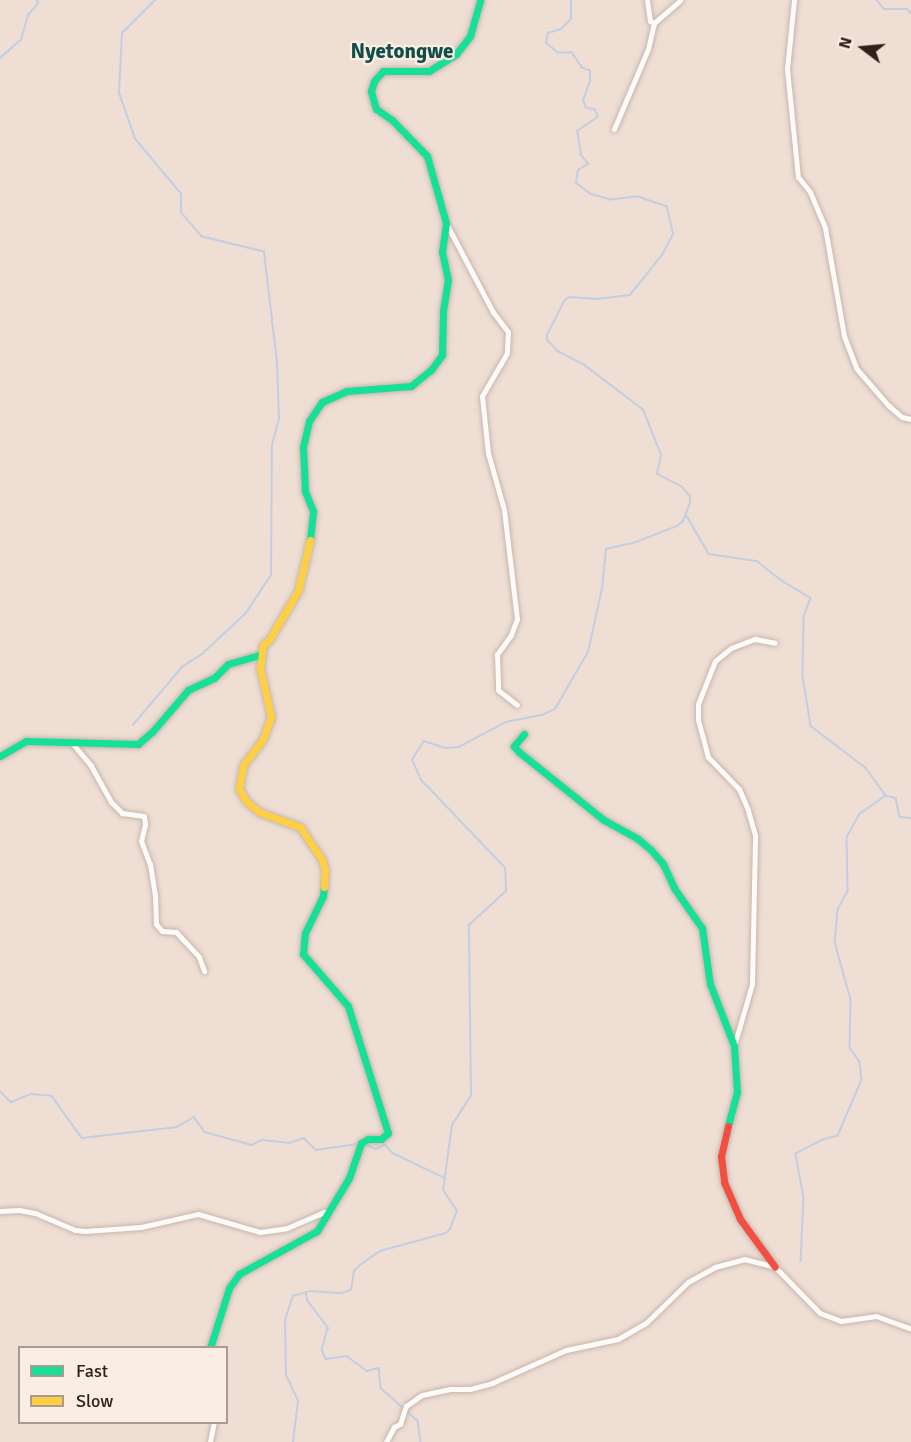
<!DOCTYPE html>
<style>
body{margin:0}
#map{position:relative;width:911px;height:1442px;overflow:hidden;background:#efded3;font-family:Signika,sans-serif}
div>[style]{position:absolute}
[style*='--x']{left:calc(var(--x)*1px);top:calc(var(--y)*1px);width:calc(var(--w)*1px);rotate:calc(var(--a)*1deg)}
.stream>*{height:1.5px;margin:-0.75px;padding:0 0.75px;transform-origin:0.75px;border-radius:0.75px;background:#c4cee1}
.roads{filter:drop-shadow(0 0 2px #c5b7ae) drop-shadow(0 0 2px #c5b7ae)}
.street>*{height:5px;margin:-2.5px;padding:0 2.5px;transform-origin:2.5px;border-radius:2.5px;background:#fdfaf8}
.fast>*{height:7px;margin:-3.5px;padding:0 3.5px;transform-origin:3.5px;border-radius:3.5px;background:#16e098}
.slow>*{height:7px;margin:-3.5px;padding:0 3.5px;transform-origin:3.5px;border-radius:3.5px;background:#ffcf43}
.jam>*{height:7px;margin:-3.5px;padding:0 3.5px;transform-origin:3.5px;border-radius:3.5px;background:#f24e42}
span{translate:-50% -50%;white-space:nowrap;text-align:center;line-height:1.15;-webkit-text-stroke:4.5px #faede4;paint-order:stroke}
.quarter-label{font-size:21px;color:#124e48;font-weight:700}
.legend{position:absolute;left:18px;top:1346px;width:210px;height:78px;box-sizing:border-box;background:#faede4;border:2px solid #a89b93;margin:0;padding:8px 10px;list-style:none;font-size:18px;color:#2d2119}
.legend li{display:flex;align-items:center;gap:12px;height:30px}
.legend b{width:30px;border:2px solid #a89b93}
.north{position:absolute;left:833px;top:18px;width:60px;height:60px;-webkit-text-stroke:4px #faede4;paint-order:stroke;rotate:286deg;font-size:16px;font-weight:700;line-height:24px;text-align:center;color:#2d2119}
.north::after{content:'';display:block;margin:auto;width:21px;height:27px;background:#2d2119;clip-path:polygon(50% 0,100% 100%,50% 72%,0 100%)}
</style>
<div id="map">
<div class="stream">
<div style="--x:877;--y:0;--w:11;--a:52"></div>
<div style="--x:884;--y:9;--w:23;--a:0"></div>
<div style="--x:907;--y:9;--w:6;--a:45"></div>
<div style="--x:0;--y:58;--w:28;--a:-41"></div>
<div style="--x:21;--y:40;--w:26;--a:-74"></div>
<div style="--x:28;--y:15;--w:16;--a:-50"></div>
<div style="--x:38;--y:3;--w:3;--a:-108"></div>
<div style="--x:687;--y:516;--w:44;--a:59.9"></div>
<div style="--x:709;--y:554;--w:49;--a:8.3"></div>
<div style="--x:757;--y:561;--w:34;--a:38"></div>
<div style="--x:784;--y:582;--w:31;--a:31"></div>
<div style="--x:811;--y:598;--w:20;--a:110"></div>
<div style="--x:804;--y:617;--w:59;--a:91"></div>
<div style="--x:803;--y:676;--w:51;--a:80.9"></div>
<div style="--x:811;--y:726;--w:69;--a:37.4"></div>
<div style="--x:866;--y:768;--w:34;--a:54"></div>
<div style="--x:886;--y:796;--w:32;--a:145"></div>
<div style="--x:860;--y:814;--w:26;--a:119"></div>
<div style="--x:847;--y:837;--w:54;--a:88.9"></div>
<div style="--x:848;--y:891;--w:21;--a:118"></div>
<div style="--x:838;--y:910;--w:32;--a:95"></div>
<div style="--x:835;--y:942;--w:60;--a:74.6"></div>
<div style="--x:851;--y:1000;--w:48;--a:91.2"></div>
<div style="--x:850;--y:1048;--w:17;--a:54"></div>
<div style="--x:860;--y:1062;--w:18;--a:84"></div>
<div style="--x:862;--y:1080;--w:61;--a:113.2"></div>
<div style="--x:838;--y:1136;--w:16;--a:165"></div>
<div style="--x:823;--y:1140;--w:30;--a:153"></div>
<div style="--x:796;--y:1154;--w:45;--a:79.7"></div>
<div style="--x:804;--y:1198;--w:63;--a:92.7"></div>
<div style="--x:133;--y:725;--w:76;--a:-49.8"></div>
<div style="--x:182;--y:667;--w:24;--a:-33"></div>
<div style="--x:202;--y:654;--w:60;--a:-43"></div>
<div style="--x:246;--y:613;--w:45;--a:-56.7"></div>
<div style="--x:271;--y:575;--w:130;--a:-89.6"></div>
<div style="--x:272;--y:445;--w:27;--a:-75"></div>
<div style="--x:279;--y:419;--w:56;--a:-92"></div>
<div style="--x:277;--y:363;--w:112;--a:-96.7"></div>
<div style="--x:264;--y:252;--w:64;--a:-166.4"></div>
<div style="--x:202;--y:237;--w:32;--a:-131"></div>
<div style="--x:181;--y:213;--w:19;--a:-90"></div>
<div style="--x:181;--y:194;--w:72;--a:-129.9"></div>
<div style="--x:135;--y:139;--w:49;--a:-109.2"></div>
<div style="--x:119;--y:93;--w:60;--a:-87.1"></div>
<div style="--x:122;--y:33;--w:47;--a:-45"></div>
<div style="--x:886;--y:796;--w:10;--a:11"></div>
<div style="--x:896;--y:798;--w:19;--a:78"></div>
<div style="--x:900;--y:817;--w:11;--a:5"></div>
<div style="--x:0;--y:1091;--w:16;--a:45"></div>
<div style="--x:11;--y:1102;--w:22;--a:-22"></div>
<div style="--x:31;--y:1094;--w:21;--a:5"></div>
<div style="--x:52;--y:1096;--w:52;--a:54.5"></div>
<div style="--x:82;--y:1138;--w:96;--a:-6.6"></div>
<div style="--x:177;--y:1127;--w:20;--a:-30"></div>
<div style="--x:194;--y:1117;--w:19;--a:54"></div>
<div style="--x:205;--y:1132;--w:49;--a:15.5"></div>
<div style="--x:252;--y:1145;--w:11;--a:-27"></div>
<div style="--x:262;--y:1140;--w:27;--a:6"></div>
<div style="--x:289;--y:1143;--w:16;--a:-18"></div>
<div style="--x:304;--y:1138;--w:17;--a:45"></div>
<div style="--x:316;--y:1150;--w:41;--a:-8.3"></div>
<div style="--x:364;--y:1144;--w:13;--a:23"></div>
<div style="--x:376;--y:1149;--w:10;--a:-24"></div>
<div style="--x:385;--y:1145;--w:11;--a:45"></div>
<div style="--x:393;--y:1153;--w:58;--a:25.7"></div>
<div style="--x:306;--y:1293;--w:8;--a:76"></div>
<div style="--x:308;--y:1301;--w:34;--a:53"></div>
<div style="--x:328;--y:1328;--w:23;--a:105"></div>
<div style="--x:322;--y:1350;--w:10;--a:66"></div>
<div style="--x:326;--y:1359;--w:21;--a:-8"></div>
<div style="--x:347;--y:1356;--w:25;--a:37"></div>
<div style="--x:367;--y:1371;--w:12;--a:-14"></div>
<div style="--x:379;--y:1368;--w:20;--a:84"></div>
<div style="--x:381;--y:1388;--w:31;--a:42"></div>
<div style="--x:408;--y:1412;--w:13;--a:42"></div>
<div style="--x:418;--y:1421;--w:21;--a:82"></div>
<div style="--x:293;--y:1442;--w:41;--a:-83"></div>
<div style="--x:298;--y:1401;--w:29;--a:-115"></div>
<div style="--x:286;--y:1375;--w:55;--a:-91"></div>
<div style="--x:285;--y:1320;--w:25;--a:-72"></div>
<div style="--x:293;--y:1296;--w:18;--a:-16"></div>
<div style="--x:310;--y:1291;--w:31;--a:4"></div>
<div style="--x:341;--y:1293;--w:10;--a:-17"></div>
<div style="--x:351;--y:1290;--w:19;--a:-81"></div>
<div style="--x:354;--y:1271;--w:8;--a:-45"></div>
<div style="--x:360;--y:1265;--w:24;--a:-35"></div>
<div style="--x:380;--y:1251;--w:68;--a:-15.3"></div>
<div style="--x:446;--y:1233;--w:6;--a:-45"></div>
<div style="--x:450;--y:1229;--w:19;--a:-69"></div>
<div style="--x:457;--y:1211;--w:25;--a:-124"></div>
<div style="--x:443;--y:1190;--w:66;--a:-82.1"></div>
<div style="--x:452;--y:1125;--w:35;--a:-57"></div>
<div style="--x:471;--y:1096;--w:171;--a:-90.7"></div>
<div style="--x:469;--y:925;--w:50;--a:-42.6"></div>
<div style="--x:506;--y:891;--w:23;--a:-92"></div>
<div style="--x:505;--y:868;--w:122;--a:-133.7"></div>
<div style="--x:421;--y:780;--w:22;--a:-114"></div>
<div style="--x:412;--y:760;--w:22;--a:-58"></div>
<div style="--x:424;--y:741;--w:23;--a:18"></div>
<div style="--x:446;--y:748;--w:13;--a:-4"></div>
<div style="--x:459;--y:747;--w:53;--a:-28"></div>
<div style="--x:506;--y:722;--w:37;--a:-11"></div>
<div style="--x:542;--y:715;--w:14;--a:-25"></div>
<div style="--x:555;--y:709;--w:66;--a:-59.9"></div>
<div style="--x:588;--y:652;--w:65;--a:-77.5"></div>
<div style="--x:602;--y:589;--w:40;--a:-84.3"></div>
<div style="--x:606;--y:549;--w:31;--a:-13"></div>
<div style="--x:636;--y:542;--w:44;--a:-21.3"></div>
<div style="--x:677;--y:526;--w:8;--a:-40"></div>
<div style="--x:683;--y:521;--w:19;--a:-69"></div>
<div style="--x:690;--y:503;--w:6;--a:-90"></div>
<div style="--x:690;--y:497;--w:13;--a:-129"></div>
<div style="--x:682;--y:487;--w:28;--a:-153"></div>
<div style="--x:657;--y:474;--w:19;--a:-78"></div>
<div style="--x:661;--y:455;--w:48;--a:-111.8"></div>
<div style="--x:643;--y:410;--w:74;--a:-142.7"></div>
<div style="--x:584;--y:365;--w:29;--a:-153"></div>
<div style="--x:558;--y:352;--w:16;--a:-133"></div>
<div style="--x:547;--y:340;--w:5;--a:-90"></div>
<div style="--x:547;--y:335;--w:39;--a:-63"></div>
<div style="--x:565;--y:300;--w:5;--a:-37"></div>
<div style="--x:569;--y:297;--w:28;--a:4"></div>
<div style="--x:597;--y:299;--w:33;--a:-7"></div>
<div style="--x:630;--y:295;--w:51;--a:-51.3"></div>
<div style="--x:662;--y:255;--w:24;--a:-62"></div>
<div style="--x:673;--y:234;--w:28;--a:-103"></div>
<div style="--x:667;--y:207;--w:31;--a:-161"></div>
<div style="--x:638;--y:197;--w:28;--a:174"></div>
<div style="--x:610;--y:200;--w:21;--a:-163"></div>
<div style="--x:590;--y:194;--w:18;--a:-142"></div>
<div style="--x:576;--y:183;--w:13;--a:-81"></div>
<div style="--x:578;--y:170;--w:12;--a:-31"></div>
<div style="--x:588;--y:164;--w:11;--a:-128"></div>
<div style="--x:581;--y:155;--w:24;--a:-99"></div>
<div style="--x:577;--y:131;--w:25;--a:-34"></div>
<div style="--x:598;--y:117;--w:8;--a:-113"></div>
<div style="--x:595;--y:110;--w:9;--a:-167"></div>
<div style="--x:586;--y:108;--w:8;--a:-113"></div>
<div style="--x:583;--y:101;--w:21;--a:-71"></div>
<div style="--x:590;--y:81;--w:10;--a:-90"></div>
<div style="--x:590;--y:71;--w:9;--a:-159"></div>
<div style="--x:582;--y:68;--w:18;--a:-124"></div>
<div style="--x:572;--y:53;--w:14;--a:180"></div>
<div style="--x:558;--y:53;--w:16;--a:-140"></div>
<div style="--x:546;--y:43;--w:10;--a:-79"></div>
<div style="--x:548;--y:33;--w:14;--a:-17"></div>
<div style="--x:561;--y:29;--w:14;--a:-45"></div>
<div style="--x:571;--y:19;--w:19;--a:-90"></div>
</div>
<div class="roads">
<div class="street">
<div style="--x:647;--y:0;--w:21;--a:82"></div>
<div style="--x:650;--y:21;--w:4;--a:27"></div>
<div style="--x:794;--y:0;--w:69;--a:95.8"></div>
<div style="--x:787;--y:69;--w:109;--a:84.2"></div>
<div style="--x:798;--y:177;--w:19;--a:51"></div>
<div style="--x:810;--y:192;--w:39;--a:67"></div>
<div style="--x:825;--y:228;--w:110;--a:80"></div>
<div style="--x:844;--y:336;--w:34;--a:69"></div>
<div style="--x:856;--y:368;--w:49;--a:49.1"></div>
<div style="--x:888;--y:405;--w:18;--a:41"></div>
<div style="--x:902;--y:417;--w:9;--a:13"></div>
<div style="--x:614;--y:129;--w:87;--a:-67"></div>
<div style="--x:648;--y:49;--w:27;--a:-77"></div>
<div style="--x:654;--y:23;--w:35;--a:-41"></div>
<div style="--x:446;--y:223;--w:101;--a:62.2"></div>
<div style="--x:493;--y:312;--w:25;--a:53"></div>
<div style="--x:508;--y:332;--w:21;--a:93"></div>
<div style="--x:507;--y:353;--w:50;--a:120.2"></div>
<div style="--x:482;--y:396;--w:57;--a:84"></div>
<div style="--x:488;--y:453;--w:59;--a:74.3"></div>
<div style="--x:504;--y:510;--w:110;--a:83.2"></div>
<div style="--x:517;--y:619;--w:17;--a:111"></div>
<div style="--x:511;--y:635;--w:24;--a:126"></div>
<div style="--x:497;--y:654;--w:36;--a:88"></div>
<div style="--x:498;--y:690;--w:24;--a:38"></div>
<div style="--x:72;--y:743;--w:30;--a:50"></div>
<div style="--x:91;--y:766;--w:41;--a:60.9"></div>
<div style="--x:111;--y:802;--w:16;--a:45"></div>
<div style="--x:122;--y:813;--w:22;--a:8"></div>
<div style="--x:144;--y:816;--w:8;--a:83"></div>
<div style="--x:145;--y:824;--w:17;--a:103"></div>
<div style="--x:141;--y:841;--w:25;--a:69"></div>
<div style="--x:150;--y:864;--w:31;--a:81"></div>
<div style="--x:155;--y:895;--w:29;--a:88"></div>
<div style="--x:156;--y:924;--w:9;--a:49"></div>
<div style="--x:162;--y:931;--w:14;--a:4"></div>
<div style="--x:176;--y:932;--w:34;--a:47"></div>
<div style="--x:199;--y:957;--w:15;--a:70"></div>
<div style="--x:734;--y:1046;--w:65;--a:-73.8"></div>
<div style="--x:752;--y:984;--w:149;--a:-88.8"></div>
<div style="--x:755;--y:835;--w:26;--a:-106"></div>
<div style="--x:748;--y:810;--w:23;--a:-113"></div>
<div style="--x:739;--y:789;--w:45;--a:-134.1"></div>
<div style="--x:708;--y:757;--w:39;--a:-105"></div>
<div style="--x:698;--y:719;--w:15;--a:-90"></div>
<div style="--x:698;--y:704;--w:46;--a:-68.4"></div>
<div style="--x:715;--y:661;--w:21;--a:-39"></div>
<div style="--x:731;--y:648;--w:26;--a:-21"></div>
<div style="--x:755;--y:639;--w:20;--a:11"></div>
<div style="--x:0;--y:1211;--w:19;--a:-3"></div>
<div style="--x:19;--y:1210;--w:16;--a:11"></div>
<div style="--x:35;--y:1213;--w:43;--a:23"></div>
<div style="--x:75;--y:1230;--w:10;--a:6"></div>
<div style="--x:85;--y:1231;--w:56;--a:-4.1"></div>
<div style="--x:141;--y:1227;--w:58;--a:-12.8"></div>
<div style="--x:198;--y:1214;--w:65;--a:16.2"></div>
<div style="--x:260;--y:1232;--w:27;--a:-8"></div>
<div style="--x:287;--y:1228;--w:40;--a:-23.4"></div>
<div style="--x:324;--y:1212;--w:4;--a:14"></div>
<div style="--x:210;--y:1442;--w:20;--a:-79"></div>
<div style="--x:386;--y:1442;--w:17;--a:-62"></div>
<div style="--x:394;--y:1427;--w:7;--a:-27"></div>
<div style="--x:400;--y:1424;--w:19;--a:-72"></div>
<div style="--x:406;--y:1406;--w:19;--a:-35"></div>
<div style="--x:422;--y:1395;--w:30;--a:-12"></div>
<div style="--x:451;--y:1389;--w:19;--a:0"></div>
<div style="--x:470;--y:1389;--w:23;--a:-15"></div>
<div style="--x:492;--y:1383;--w:81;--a:-24"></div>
<div style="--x:566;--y:1350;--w:53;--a:-11.9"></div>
<div style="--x:618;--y:1339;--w:32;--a:-30"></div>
<div style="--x:646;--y:1323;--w:59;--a:-44.3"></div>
<div style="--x:688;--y:1282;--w:31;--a:-29"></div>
<div style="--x:715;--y:1267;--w:30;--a:-15"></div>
<div style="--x:744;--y:1259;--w:32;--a:14"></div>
<div style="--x:775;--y:1267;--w:64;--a:45.6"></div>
<div style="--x:820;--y:1313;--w:22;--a:21"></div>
<div style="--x:841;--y:1321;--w:35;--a:-8"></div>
<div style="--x:876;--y:1316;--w:37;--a:20"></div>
</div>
<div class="fast">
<div style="--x:310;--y:540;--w:29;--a:-84"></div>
<div style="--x:313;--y:511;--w:22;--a:-112"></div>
<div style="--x:305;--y:491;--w:44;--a:-92.6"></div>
<div style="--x:303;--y:447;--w:27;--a:-77"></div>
<div style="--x:309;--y:421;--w:23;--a:-56"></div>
<div style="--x:322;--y:402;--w:27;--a:-24"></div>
<div style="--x:347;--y:391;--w:64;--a:-4.5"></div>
<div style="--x:411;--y:386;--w:26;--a:-39"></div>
<div style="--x:431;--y:370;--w:19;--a:-54"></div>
<div style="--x:442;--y:355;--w:44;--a:-88.7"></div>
<div style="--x:443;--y:311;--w:31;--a:-81"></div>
<div style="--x:448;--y:280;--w:29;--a:-102"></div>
<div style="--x:442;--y:252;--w:29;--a:-82"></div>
<div style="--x:446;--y:223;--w:70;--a:-105.8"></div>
<div style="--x:427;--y:156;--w:50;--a:-134.2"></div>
<div style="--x:392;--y:120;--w:19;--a:-145"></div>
<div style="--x:376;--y:109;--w:19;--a:-106"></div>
<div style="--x:371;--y:91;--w:10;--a:-73"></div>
<div style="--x:374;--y:81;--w:13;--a:-48"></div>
<div style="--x:383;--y:71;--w:46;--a:0"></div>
<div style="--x:429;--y:71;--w:32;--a:-32"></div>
<div style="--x:456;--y:54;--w:23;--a:-52"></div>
<div style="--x:470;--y:36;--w:37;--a:-74"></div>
<div style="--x:524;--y:734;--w:16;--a:130"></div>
<div style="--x:514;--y:746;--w:8;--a:50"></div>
<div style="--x:519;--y:752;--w:109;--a:38.7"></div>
<div style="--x:604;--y:820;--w:39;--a:29"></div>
<div style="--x:638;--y:839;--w:17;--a:40"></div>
<div style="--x:651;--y:850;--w:18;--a:49"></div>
<div style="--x:663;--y:864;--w:26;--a:65"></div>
<div style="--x:674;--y:888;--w:49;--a:55"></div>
<div style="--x:702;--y:928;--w:57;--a:81.9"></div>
<div style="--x:710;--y:984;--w:66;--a:68.8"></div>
<div style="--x:734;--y:1046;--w:46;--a:86.3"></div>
<div style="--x:737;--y:1092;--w:35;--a:105"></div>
<div style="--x:0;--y:756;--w:30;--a:-30"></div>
<div style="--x:26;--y:741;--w:112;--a:1.5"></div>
<div style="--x:138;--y:744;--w:18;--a:-41"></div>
<div style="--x:152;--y:732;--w:55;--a:-49.4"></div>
<div style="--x:188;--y:690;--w:29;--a:-25"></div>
<div style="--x:214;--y:678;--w:20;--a:-45"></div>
<div style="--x:228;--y:664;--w:35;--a:-16"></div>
<div style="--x:210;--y:1348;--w:63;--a:-72.4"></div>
<div style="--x:229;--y:1288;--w:17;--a:-54"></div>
<div style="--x:239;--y:1274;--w:89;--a:-28.9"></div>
<div style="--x:317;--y:1231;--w:62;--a:-58.9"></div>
<div style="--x:349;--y:1178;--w:37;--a:-71"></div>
<div style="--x:361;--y:1143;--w:8;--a:-30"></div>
<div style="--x:368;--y:1139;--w:13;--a:0"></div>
<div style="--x:381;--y:1139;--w:9;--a:-41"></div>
<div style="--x:388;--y:1133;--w:133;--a:-107.5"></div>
<div style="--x:348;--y:1006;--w:69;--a:-130.9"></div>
<div style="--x:303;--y:954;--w:21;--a:-85"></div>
<div style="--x:305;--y:933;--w:41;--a:-64.1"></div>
<div style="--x:323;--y:896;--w:9;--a:-84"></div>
</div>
<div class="slow">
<div style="--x:310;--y:540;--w:52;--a:103.2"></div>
<div style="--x:298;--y:591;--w:57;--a:120.6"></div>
<div style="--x:269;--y:640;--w:8;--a:140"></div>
<div style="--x:263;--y:645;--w:23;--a:97"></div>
<div style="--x:260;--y:668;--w:50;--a:77.3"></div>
<div style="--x:271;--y:717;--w:23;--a:110"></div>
<div style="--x:263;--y:739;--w:34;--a:127"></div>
<div style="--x:243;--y:766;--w:23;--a:100"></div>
<div style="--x:239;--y:789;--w:14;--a:60"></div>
<div style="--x:246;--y:801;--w:17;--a:40"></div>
<div style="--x:259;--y:812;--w:44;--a:20.1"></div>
<div style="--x:300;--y:827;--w:40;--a:56"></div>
<div style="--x:322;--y:860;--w:10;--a:73"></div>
<div style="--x:325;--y:870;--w:17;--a:93"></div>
</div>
<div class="jam">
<div style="--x:728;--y:1126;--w:31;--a:103"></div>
<div style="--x:721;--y:1156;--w:26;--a:83"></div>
<div style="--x:724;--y:1182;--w:40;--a:66.6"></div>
<div style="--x:740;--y:1219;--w:59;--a:53.9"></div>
</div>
</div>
<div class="quarter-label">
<span style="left:402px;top:51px">Nyetongwe</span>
</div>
<ul class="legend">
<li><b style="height:8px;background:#16e098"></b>Fast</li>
<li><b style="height:8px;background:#ffcf43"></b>Slow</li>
</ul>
<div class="north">N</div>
</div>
